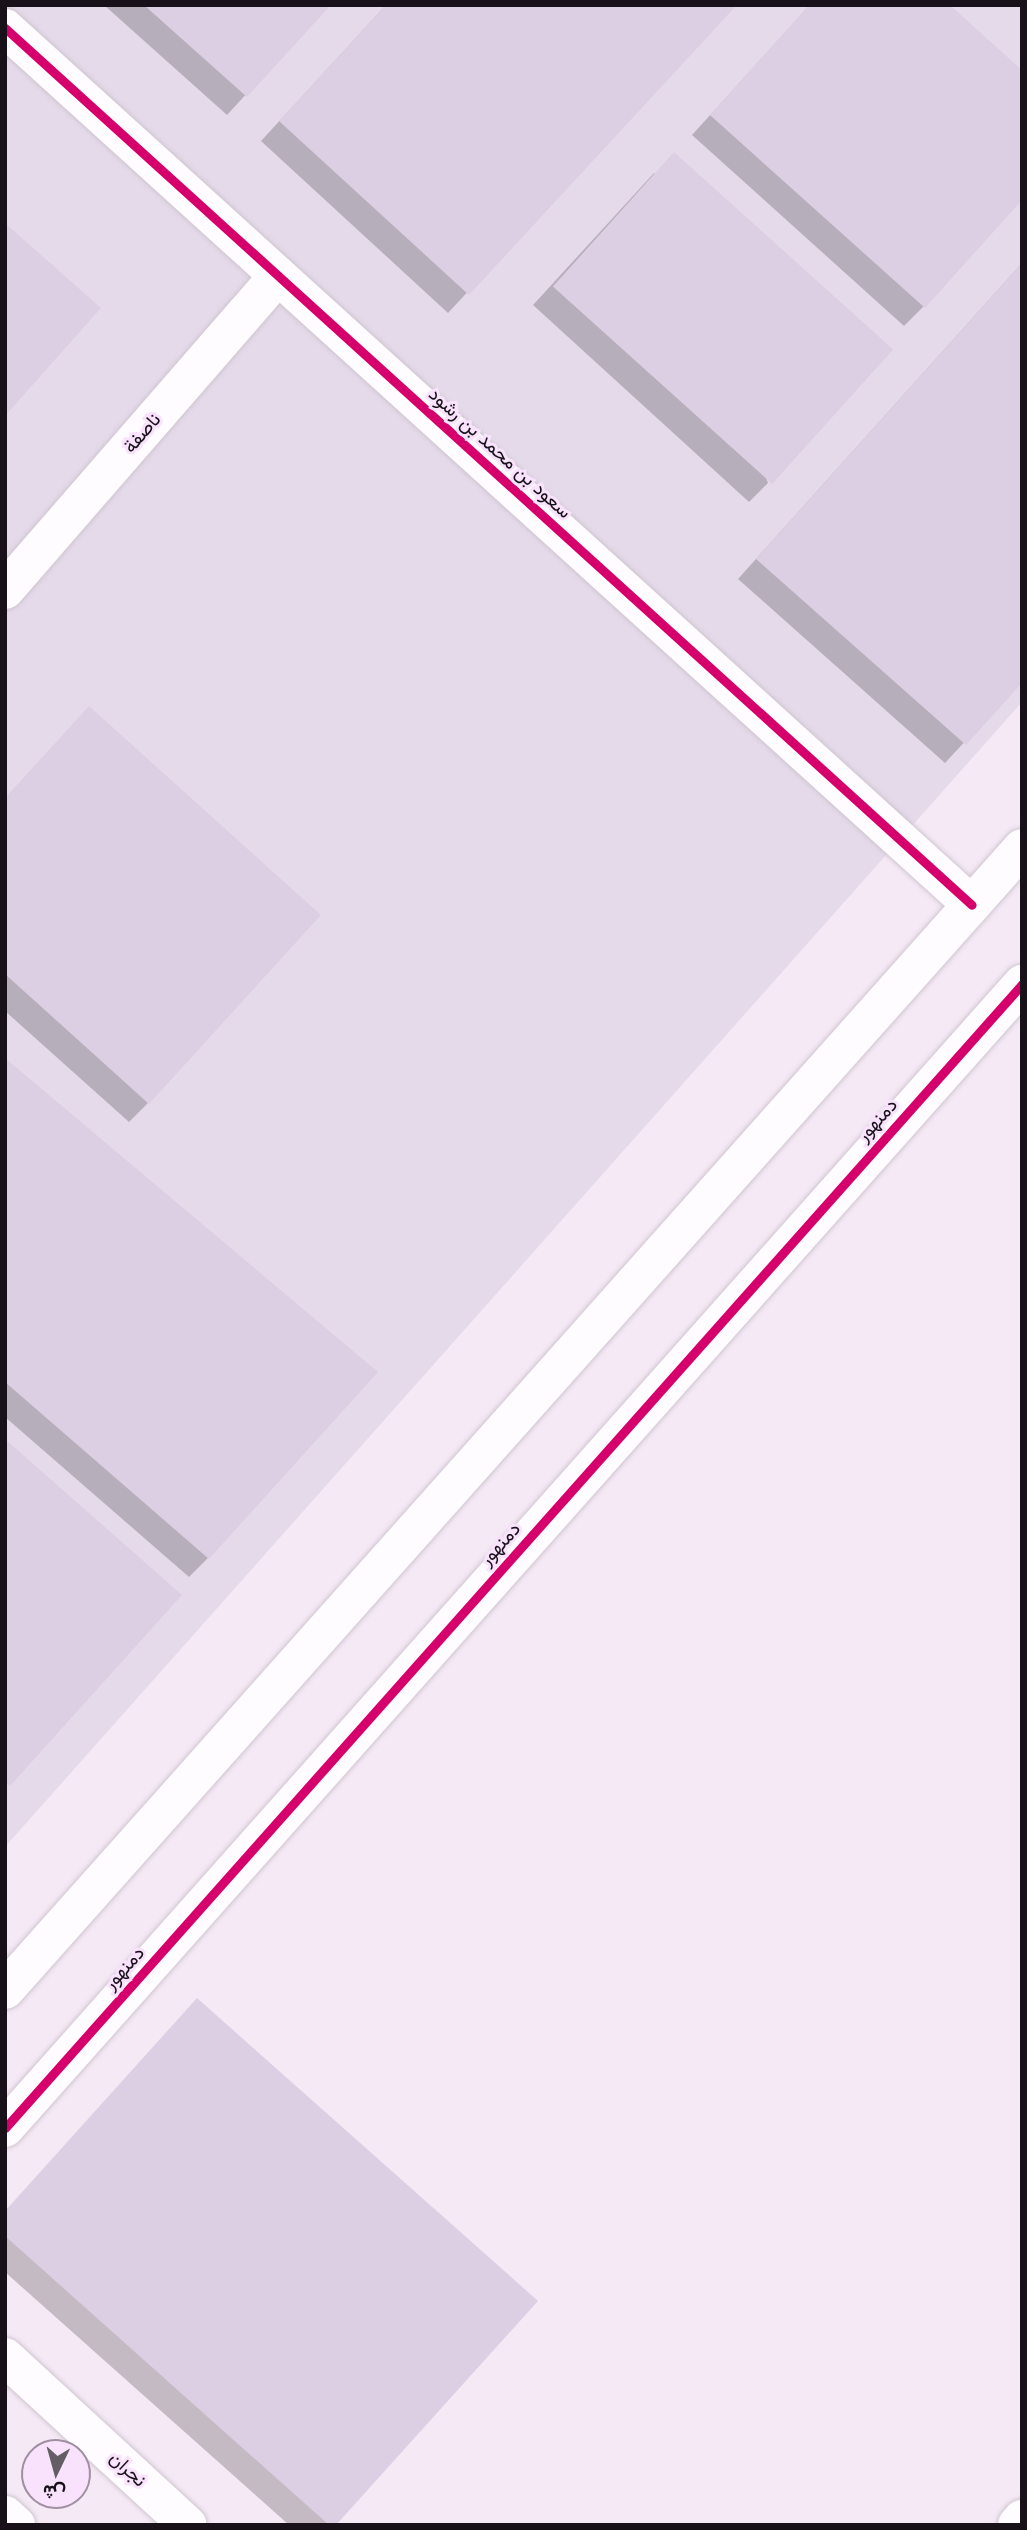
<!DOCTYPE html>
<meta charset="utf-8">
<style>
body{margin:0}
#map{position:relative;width:1027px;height:2530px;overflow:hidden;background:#f5e9f6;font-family:Quicksand,Vazirmatn,sans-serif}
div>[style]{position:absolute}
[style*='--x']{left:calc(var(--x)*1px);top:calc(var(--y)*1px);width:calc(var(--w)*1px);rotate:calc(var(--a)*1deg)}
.commercial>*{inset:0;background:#e5daea}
.shadow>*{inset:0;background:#0003}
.building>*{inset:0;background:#ddcfe3;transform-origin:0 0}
.roads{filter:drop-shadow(0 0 2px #cfc6d0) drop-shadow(0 0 2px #cfc6d0)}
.minor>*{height:38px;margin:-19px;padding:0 19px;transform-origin:19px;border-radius:19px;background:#fefcfe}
.cycleway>*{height:9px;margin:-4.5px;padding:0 4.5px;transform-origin:4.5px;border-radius:4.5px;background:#d6006c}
span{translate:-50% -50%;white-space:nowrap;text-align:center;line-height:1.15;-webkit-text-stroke:6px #f9e3fc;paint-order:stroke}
.street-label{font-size:19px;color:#181119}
.frame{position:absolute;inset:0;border:7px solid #181119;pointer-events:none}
.north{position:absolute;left:21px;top:2439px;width:70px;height:70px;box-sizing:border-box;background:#f9e3fc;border:2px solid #9f8fa1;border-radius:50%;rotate:185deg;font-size:19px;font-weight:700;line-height:28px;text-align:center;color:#181119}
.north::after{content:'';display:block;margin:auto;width:24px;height:32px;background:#655d66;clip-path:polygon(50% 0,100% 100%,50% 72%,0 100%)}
</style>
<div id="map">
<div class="commercial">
<div style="clip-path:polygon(5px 5px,1022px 5px,1022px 702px,5px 1847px)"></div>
</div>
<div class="shadow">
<div style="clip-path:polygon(104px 5px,328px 5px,227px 115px)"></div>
<div style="clip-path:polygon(386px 5px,735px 5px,448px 313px,261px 141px)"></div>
<div style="clip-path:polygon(810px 5px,924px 306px,904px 326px,692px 135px)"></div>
<div style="clip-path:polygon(654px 173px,768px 483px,749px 502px,533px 305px)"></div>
<div style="clip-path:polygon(1022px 263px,1022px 680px,945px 763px,738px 579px)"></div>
<div style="clip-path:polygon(5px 798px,148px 1103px,129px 1122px,5px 1011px)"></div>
<div style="clip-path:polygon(5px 1060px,208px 1558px,189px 1577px,5px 1417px)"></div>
<div style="clip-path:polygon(5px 2211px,334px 2525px,289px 2525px,5px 2272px)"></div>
</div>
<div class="building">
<div style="clip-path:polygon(144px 5px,331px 5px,247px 97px)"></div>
<div style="clip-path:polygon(386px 5px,737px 5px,469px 295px,279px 121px)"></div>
<div style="clip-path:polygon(809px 5px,950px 5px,1022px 70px,1022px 200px,925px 308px,710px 115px)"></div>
<div style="left:674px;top:152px;width:295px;height:181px;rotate:42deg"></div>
<div style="clip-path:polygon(5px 223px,101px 308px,5px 416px)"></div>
<div style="clip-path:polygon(1022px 263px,1022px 683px,966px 745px,756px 559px)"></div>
<div style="clip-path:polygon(89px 706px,321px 915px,149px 1104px,5px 974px,5px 798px)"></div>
<div style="clip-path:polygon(5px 1058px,378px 1372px,209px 1559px,5px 1382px)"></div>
<div style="clip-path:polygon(5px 1439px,182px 1595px,10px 1786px,5px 1782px)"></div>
<div style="clip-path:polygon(197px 1998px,538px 2301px,336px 2525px,329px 2525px,5px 2236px,5px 2211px)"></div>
</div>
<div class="roads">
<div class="minor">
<div style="--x:5;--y:28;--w:1305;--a:42.21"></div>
<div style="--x:5;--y:590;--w:416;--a:-49"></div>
<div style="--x:5;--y:1990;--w:1529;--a:-48.31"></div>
<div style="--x:5;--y:2128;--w:1531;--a:-48.36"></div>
<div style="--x:5;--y:2357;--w:248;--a:42.6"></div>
<div style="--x:5;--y:2515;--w:15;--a:42"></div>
<div style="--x:1017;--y:2525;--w:8;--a:-50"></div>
</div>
</div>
<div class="cycleway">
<div style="--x:5;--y:28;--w:1305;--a:42.21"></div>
<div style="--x:5;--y:2128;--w:1531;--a:-48.36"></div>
</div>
<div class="street-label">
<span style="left:142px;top:433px;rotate:-49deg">ناصفة</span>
<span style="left:500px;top:453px;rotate:42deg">سعود بن محمد بن رشود</span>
<span style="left:877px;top:1120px;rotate:-48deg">دمنهور</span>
<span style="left:500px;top:1544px;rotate:-48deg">دمنهور</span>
<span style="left:124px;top:1968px;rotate:-48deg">دمنهور</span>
<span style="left:128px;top:2469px;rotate:43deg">نجران</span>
</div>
<div class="frame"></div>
<div class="north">ش</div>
</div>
